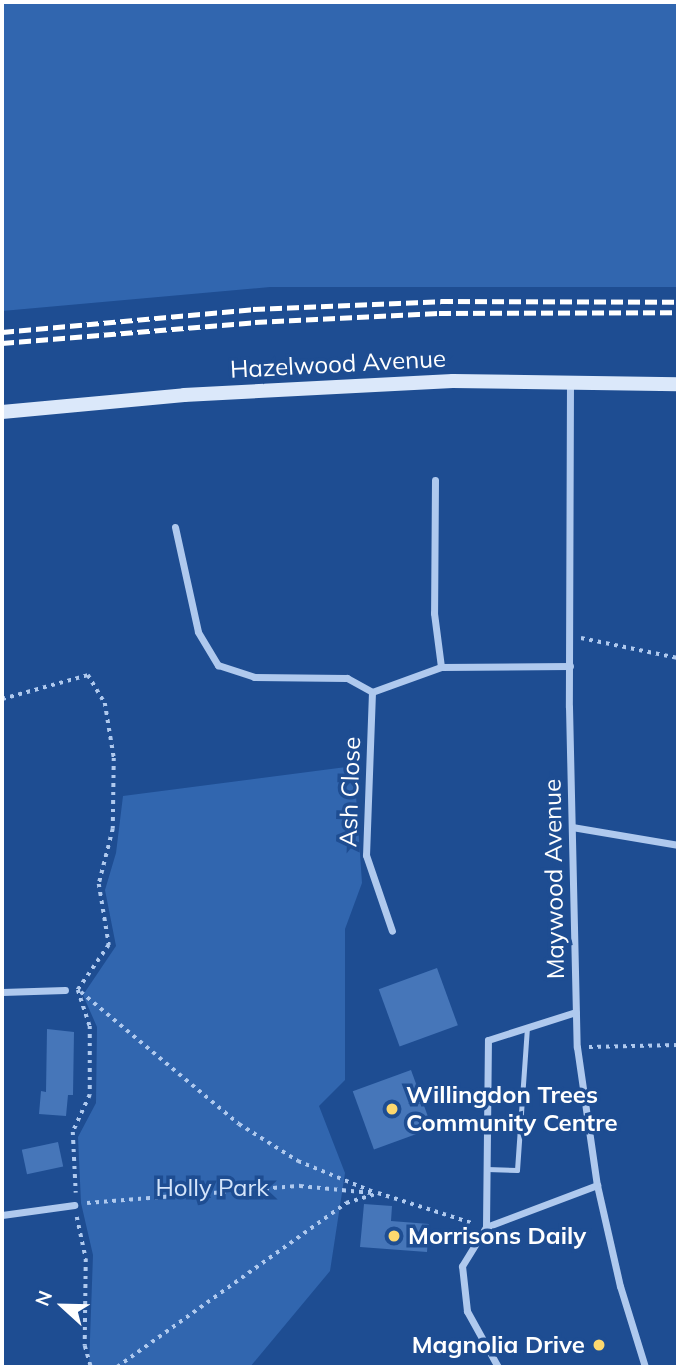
<!DOCTYPE html>
<style>
body{margin:0}
#map{position:relative;width:680px;height:1369px;overflow:hidden;background:#1e4d92;font-family:Mulish,sans-serif}
div>[style]{position:absolute}
[style*='--x']{left:calc(var(--x)*1px);top:calc(var(--y)*1px);width:calc(var(--w)*1px);rotate:calc(var(--a)*1deg)}
.green>*{inset:0;background:#3166af}
.building>*{inset:0;background:#4676b9;transform-origin:0 0}
.path>*{height:3.5px;margin-top:-1.75px;transform-origin:0;background:repeating-linear-gradient(90deg,#afc9ee 0 3.5px,transparent 0 8.5px)}
.lane>*{height:5px;margin:-2.5px;padding:0 2.5px;transform-origin:2.5px;border-radius:2.5px;background:#afc9ee}
.street>*{height:7px;margin:-3.5px;padding:0 3.5px;transform-origin:3.5px;border-radius:3.5px;background:#afc9ee}
.secondary>*{height:14px;margin:-7px;padding:0 7px;transform-origin:7px;border-radius:7px;background:#dbe8fa}
.rail>*{height:5px;margin-top:-2.5px;transform-origin:0;background:repeating-linear-gradient(90deg,#fff 0 12px,transparent 0 17px)}
.dots>*{width:19px;height:19px;translate:-50% -50%;box-sizing:border-box;border:4px solid #1e4d92;border-radius:50%}
span{translate:-50% -50%;white-space:nowrap;text-align:center;line-height:1.15;-webkit-text-stroke:7px #1e4d92;paint-order:stroke}
.street-label{font-size:24px;color:#fff}
.poi-label{font-size:24px;color:#fff;font-weight:700}
.left{translate:0 -50%;text-align:left}
.right{translate:-100% -50%;text-align:right}
.park-label{font-size:24px;color:#d4e4fa}
.frame{position:absolute;inset:0;border:4px solid #fff;pointer-events:none}
.north{position:absolute;left:28px;top:1271px;width:70px;height:70px;-webkit-text-stroke:5px #1e4d92;paint-order:stroke;rotate:292deg;font-size:19px;font-weight:700;line-height:28px;text-align:center;color:#fff}
.north::after{content:'';display:block;margin:auto;width:24px;height:32px;background:#fff;clip-path:polygon(50% 0,100% 100%,50% 72%,0 100%)}
</style>
<div id="map">
<div class="green">
<div style="clip-path:polygon(2px 2px,678px 2px,678px 287px,270px 287px,2px 311px)"></div>
<div style="clip-path:polygon(354px 766px,362px 883px,345px 929px,345px 1080px,319px 1106px,345px 1173px,330px 1271px,250px 1367px,89px 1367px,93px 1255px,81px 1203px,78px 1137px,96px 1103px,97px 1027px,83px 995px,116px 946px,105px 890px,116px 853px,123px 796px)"></div>
</div>
<div class="building">
<div style="left:437px;top:968px;width:61px;height:62px;rotate:70deg"></div>
<div style="clip-path:polygon(47px 1029px,74px 1032px,73px 1095px,68px 1095px,66px 1116px,39px 1114px,41px 1091px,46px 1092px)"></div>
<div style="left:411px;top:1070px;width:62px;height:62px;rotate:70deg"></div>
<div style="left:58px;top:1142px;width:25px;height:37px;rotate:78deg"></div>
<div style="clip-path:polygon(364px 1204px,392px 1206px,391px 1221px,429px 1224px,427px 1252px,360px 1247px)"></div>
</div>
<div class="path">
<div style="--x:581;--y:638;--w:99;--a:11.7"></div>
<div style="--x:2;--y:699;--w:89;--a:-15.6"></div>
<div style="--x:88;--y:675;--w:33;--a:59"></div>
<div style="--x:105;--y:703;--w:56;--a:80.7"></div>
<div style="--x:114;--y:758;--w:71;--a:90.8"></div>
<div style="--x:113;--y:829;--w:57;--a:104.3"></div>
<div style="--x:99;--y:884;--w:62;--a:80.7"></div>
<div style="--x:109;--y:945;--w:55;--a:124.6"></div>
<div style="--x:78;--y:990;--w:38;--a:72"></div>
<div style="--x:90;--y:1026;--w:69;--a:90"></div>
<div style="--x:90;--y:1095;--w:41;--a:114.7"></div>
<div style="--x:73;--y:1132;--w:61;--a:87.2"></div>
<div style="--x:81;--y:992;--w:206;--a:39.9"></div>
<div style="--x:239;--y:1124;--w:70;--a:32.1"></div>
<div style="--x:298;--y:1161;--w:84;--a:22.3"></div>
<div style="--x:589;--y:1047;--w:89;--a:-1.3"></div>
<div style="--x:87;--y:1203;--w:214;--a:-4.6"></div>
<div style="--x:300;--y:1186;--w:72;--a:5.6"></div>
<div style="--x:77;--y:1217;--w:43;--a:77.9"></div>
<div style="--x:86;--y:1259;--w:87;--a:90.7"></div>
<div style="--x:85;--y:1346;--w:22;--a:74"></div>
<div style="--x:117;--y:1367;--w:282;--a:-35.6"></div>
<div style="--x:346;--y:1203;--w:34;--a:-17"></div>
<div style="--x:378;--y:1193;--w:99;--a:17.7"></div>
</div>
<div class="lane">
<div style="--x:487;--y:1169;--w:30;--a:2"></div>
<div style="--x:517;--y:1170;--w:142;--a:-86"></div>
</div>
<div class="street">
<div style="--x:570;--y:382;--w:325;--a:90.2"></div>
<div style="--x:569;--y:707;--w:340;--a:88.7"></div>
<div style="--x:577;--y:1047;--w:139;--a:81.8"></div>
<div style="--x:597;--y:1185;--w:104;--a:77.2"></div>
<div style="--x:620;--y:1286;--w:85;--a:72.8"></div>
<div style="--x:435;--y:480;--w:133;--a:90.4"></div>
<div style="--x:434;--y:613;--w:54;--a:82.6"></div>
<div style="--x:441;--y:667;--w:129;--a:-0.4"></div>
<div style="--x:175;--y:527;--w:107;--a:77.6"></div>
<div style="--x:198;--y:632;--w:39;--a:59"></div>
<div style="--x:218;--y:665;--w:38;--a:18"></div>
<div style="--x:254;--y:677;--w:93;--a:0.6"></div>
<div style="--x:347;--y:678;--w:29;--a:29"></div>
<div style="--x:372;--y:692;--w:73;--a:-19.9"></div>
<div style="--x:372;--y:692;--w:163;--a:92.1"></div>
<div style="--x:366;--y:855;--w:80;--a:71.1"></div>
<div style="--x:572;--y:827;--w:108;--a:9.6"></div>
<div style="--x:2;--y:992;--w:63;--a:-1.8"></div>
<div style="--x:2;--y:1215;--w:73;--a:-7.9"></div>
<div style="--x:486;--y:1227;--w:187;--a:-89.4"></div>
<div style="--x:488;--y:1040;--w:92;--a:-17.7"></div>
<div style="--x:498;--y:1367;--w:64;--a:-119"></div>
<div style="--x:467;--y:1311;--w:45;--a:-96.3"></div>
<div style="--x:462;--y:1266;--w:46;--a:-58.4"></div>
<div style="--x:486;--y:1227;--w:119;--a:-20.7"></div>
</div>
<div class="secondary">
<div style="--x:2;--y:412;--w:183;--a:-5.3"></div>
<div style="--x:184;--y:395;--w:269;--a:-3"></div>
<div style="--x:453;--y:381;--w:225;--a:0.8"></div>
</div>
<div class="rail">
<div style="--x:2;--y:332;--w:252;--a:-5.2"></div>
<div style="--x:253;--y:309;--w:188;--a:-2.4"></div>
<div style="--x:441;--y:301;--w:237;--a:0.2"></div>
<div style="--x:2;--y:343;--w:254;--a:-4.7"></div>
<div style="--x:255;--y:322;--w:184;--a:-2.8"></div>
<div style="--x:439;--y:313;--w:239;--a:-0.2"></div>
</div>
<div class="dots">
<div style="left:392px;top:1109px;background:#fdd86e"></div>
<div style="left:394px;top:1236px;background:#fdd86e"></div>
<div style="left:599px;top:1345px;background:#fdd86e"></div>
</div>
<div class="street-label">
<span style="left:338px;top:364px;rotate:-3deg">Hazelwood Avenue</span>
<span style="left:350px;top:792px;rotate:-88deg">Ash Close</span>
<span style="left:554px;top:879px;rotate:-91deg">Maywood Avenue</span>
</div>
<div class="poi-label">
<span class="left" style="left:406px;top:1109px">Willingdon Trees<br>Community Centre</span>
<span class="left" style="left:408px;top:1236px">Morrisons Daily</span>
<span class="right" style="left:585px;top:1345px">Magnolia Drive</span>
</div>
<div class="park-label">
<span style="left:212px;top:1188px">Holly Park</span>
</div>
<div class="frame"></div>
<div class="north">N</div>
</div>
